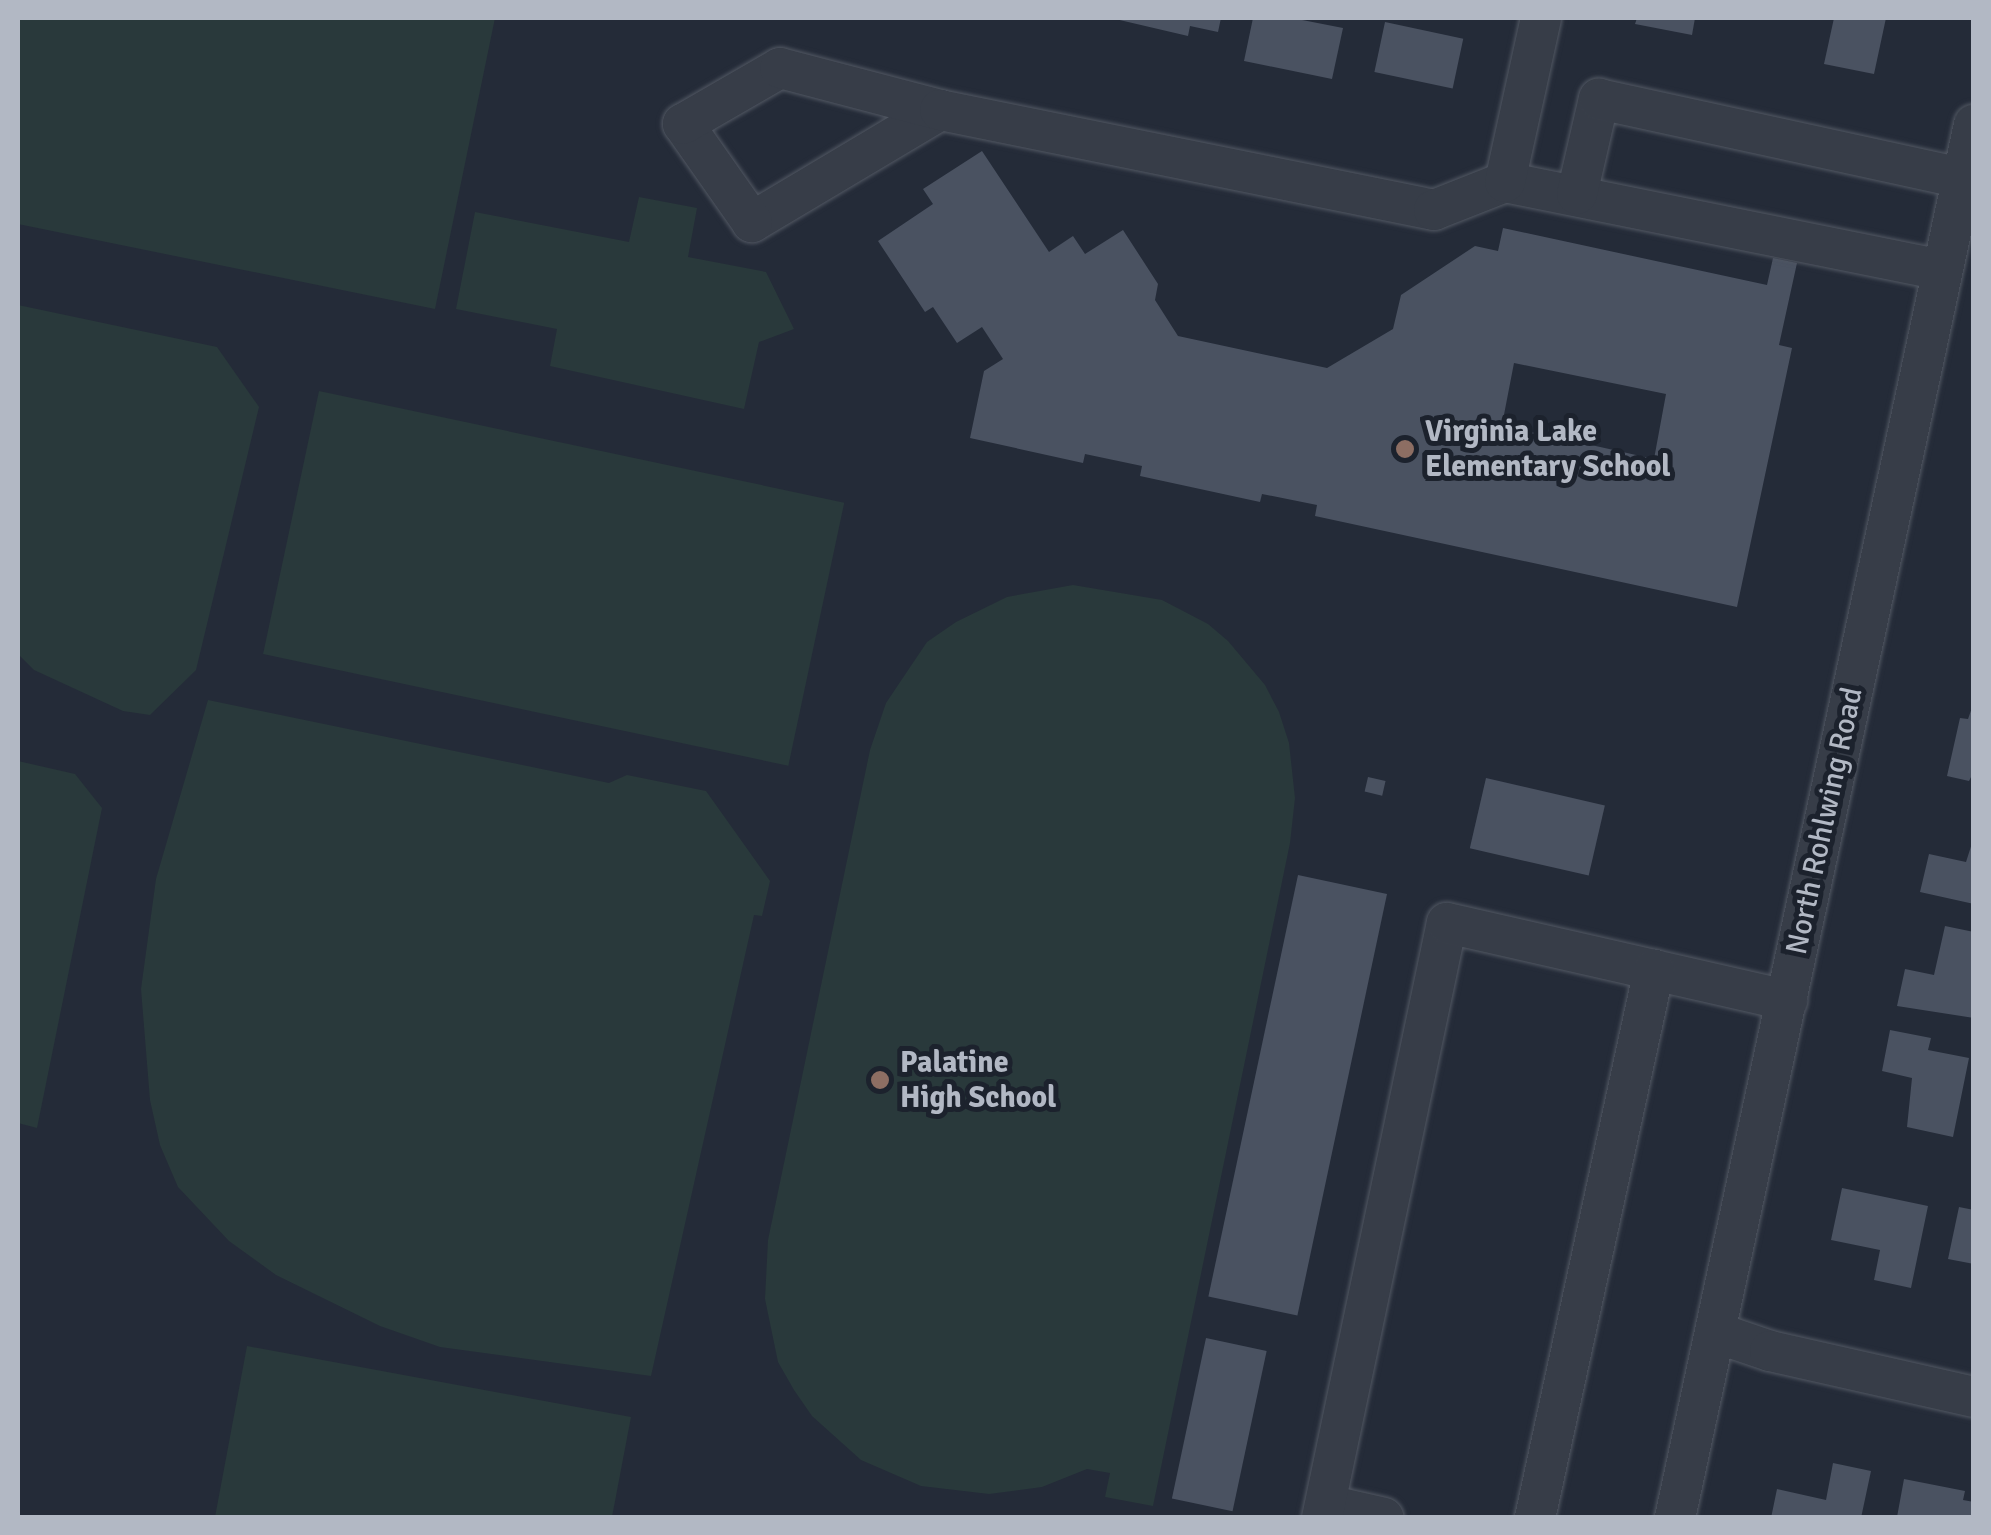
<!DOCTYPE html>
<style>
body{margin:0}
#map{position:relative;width:1991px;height:1535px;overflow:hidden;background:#242b38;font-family:Signika,sans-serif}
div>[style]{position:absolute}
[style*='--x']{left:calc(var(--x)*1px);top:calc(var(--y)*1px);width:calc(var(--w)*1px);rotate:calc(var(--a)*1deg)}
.green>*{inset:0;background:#29393b;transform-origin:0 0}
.building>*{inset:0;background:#4a5261;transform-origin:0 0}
.roads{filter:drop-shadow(0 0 2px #525863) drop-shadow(0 0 2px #525863)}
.minor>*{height:40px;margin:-20px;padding:0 20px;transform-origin:20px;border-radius:20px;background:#373d48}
.dots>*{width:28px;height:28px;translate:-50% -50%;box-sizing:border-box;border:5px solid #1c222d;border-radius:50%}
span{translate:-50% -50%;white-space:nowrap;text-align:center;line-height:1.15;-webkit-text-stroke:10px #1c222d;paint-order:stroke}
.poi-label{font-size:30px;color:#b2b8c4;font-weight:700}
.left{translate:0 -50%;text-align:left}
.street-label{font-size:30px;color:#b2b8c4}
.frame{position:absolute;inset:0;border:20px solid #b2b8c4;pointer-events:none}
</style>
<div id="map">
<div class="green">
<div style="clip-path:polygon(18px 18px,495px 18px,435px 309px,18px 224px)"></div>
<div style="clip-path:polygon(639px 197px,697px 208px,688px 257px,766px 272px,794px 329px,759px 342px,744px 409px,550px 366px,557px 329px,456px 309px,475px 212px,629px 242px)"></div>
<div style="clip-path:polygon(18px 305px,217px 347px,259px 407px,196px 670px,150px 715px,123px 711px,34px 670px,18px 654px)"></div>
<div style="left:319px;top:391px;width:537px;height:269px;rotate:12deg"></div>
<div style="clip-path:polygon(1073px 585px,1162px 600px,1208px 624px,1228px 641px,1265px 685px,1279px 712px,1289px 743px,1295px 798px,1290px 843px,1153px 1506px,1105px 1497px,1110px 1473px,1087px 1469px,1042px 1487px,989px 1494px,921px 1486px,861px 1460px,812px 1416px,794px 1390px,778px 1362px,765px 1299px,768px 1240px,870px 750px,886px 703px,927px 642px,956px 622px,1007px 597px)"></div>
<div style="clip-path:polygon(208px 700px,609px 783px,627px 775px,706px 791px,770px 881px,762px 916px,754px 915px,651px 1376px,440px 1347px,380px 1326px,276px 1275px,229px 1241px,178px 1187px,160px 1145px,150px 1100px,141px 989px,156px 879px)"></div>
<div style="clip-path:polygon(18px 761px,75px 774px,102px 808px,37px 1128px,18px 1123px)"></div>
<div style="clip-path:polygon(247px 1346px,631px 1417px,612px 1517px,215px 1517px)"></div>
</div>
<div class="building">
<div style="clip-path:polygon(1111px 18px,1221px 18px,1218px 32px,1190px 26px,1188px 36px)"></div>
<div style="clip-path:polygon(1253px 18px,1292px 18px,1343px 28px,1332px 79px,1244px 61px)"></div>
<div style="clip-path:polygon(1637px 18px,1695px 18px,1692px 35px,1635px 24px)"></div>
<div style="clip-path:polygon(1834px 18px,1886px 18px,1874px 74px,1824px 64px)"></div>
<div style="left:1385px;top:22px;width:80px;height:51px;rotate:12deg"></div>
<div style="clip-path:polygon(evenodd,982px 151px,1049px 252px,1073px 236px,1085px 254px,1123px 230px,1158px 284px,1155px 300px,1178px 336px,1327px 368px,1393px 329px,1401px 295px,1475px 246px,1498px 251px,1503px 228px,1767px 285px,1773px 258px,1797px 263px,1779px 345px,1792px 348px,1737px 607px,1315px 516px,1317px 505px,1262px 494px,1260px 502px,1140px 476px,1142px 466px,1085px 454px,1083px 463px,970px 438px,984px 371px,1003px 359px,982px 327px,957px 343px,933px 307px,925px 312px,878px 241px,933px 204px,923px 189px,982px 151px,1514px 363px,1666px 394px,1654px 459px,1502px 425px,1514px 363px)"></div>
<div style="clip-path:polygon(1974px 702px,1974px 771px,1969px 781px,1947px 776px,1960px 718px,1968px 719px)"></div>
<div style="left:1368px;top:777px;width:18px;height:15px;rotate:13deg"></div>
<div style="left:1486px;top:778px;width:122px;height:72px;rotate:13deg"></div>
<div style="clip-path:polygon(1974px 837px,1974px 904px,1920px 892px,1929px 854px,1966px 862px)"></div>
<div style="left:1298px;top:875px;width:91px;height:431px;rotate:12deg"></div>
<div style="clip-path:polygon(1945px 926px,1974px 932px,1974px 1018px,1897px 1006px,1905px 969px,1934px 975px)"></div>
<div style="clip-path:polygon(1890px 1030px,1931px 1038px,1928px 1050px,1969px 1058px,1953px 1137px,1907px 1127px,1912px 1078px,1882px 1071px)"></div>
<div style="clip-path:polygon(1842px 1188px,1928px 1206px,1911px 1288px,1874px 1280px,1880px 1250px,1831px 1240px)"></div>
<div style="clip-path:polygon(1959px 1207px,1974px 1210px,1974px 1264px,1948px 1259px)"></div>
<div style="left:1206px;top:1338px;width:62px;height:164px;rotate:12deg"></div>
<div style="clip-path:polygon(1833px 1463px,1871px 1471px,1861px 1518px,1771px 1518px,1777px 1489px,1826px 1500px)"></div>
<div style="clip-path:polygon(1904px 1479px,1965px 1491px,1963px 1500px,1974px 1502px,1974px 1518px,1897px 1517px)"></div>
</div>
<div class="roads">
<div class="minor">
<div style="--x:940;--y:110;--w:219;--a:149.2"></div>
<div style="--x:752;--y:222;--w:120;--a:-125.1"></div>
<div style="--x:683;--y:124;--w:112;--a:-30"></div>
<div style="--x:780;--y:68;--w:165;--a:14.7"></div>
<div style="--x:940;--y:110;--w:504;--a:11.44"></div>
<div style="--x:1434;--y:210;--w:76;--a:-21.5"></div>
<div style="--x:1505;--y:182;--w:444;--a:11.4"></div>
<div style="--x:1505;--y:182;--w:168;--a:-77.6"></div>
<div style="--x:1577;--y:194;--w:98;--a:-77"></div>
<div style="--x:1599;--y:99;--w:371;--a:12.3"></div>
<div style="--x:1717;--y:1333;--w:56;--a:18.8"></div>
<div style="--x:1770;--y:1351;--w:209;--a:12.7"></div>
<div style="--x:1327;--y:1505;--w:58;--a:12.8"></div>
<div style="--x:1322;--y:1518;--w:608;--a:-78.14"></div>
<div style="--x:1447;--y:923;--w:349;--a:12.8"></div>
<div style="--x:1535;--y:1518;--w:561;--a:-77.75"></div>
<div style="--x:1675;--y:1518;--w:1425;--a:-77.89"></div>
</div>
</div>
<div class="dots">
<div style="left:1405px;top:449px;background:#8d6e63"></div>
<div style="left:880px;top:1080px;background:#8d6e63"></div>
</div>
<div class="poi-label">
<span class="left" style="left:1425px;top:449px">Virginia Lake<br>Elementary School</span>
<span class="left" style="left:900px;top:1080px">Palatine<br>High School</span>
</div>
<div class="street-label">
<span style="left:1825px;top:821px;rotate:-78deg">North Rohlwing Road</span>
</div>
<div class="frame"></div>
</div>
